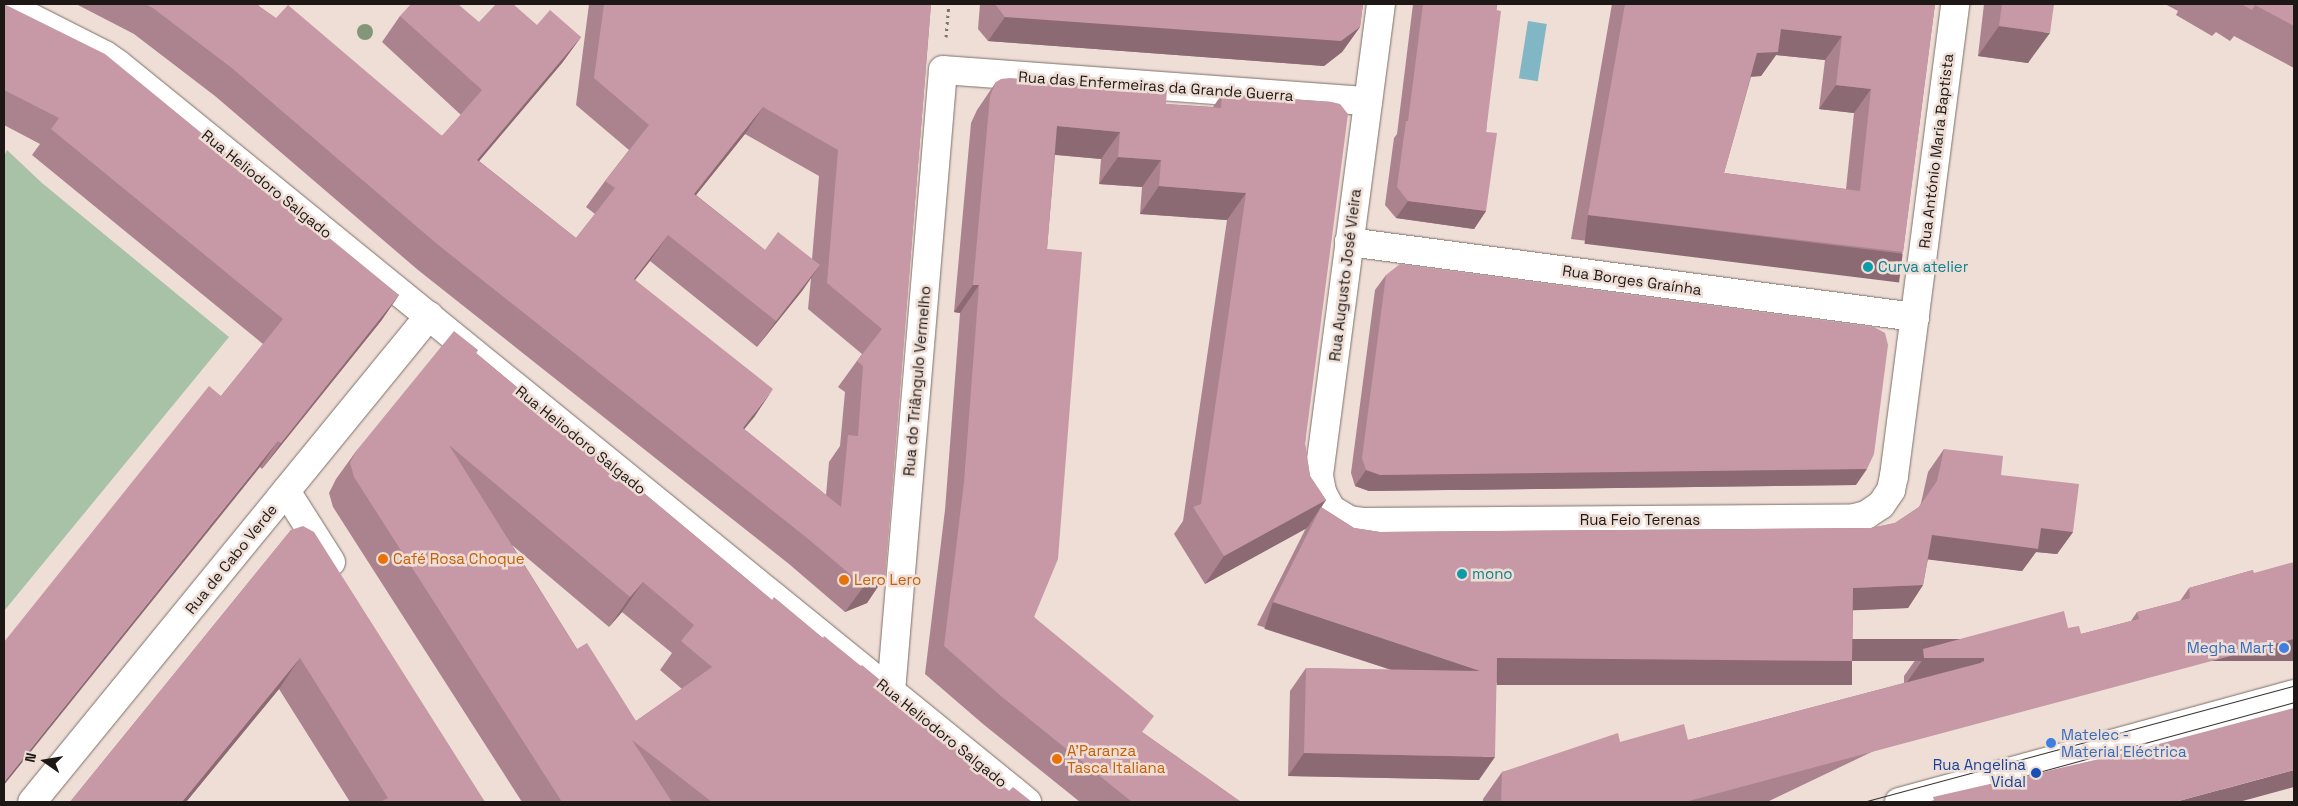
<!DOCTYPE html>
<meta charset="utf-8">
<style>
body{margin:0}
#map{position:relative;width:2298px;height:806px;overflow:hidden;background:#eeded6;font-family:"Space Grotesk",sans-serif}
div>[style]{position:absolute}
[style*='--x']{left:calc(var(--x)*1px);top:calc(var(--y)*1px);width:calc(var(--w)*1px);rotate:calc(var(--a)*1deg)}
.green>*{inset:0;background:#a7c2a7}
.water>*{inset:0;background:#81b6c4;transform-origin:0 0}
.path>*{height:3px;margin-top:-1.5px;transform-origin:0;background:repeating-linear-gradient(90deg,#7d736e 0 2.5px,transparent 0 6.5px)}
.roads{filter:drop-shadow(0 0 1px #7d6f68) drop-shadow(0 0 1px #7d6f68)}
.minor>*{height:28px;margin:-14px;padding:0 14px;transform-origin:14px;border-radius:14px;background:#fff}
.tram>*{height:1px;margin:-0.5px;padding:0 0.5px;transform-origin:0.5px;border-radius:0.5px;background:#3a3430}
.trees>*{width:16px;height:16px;margin:-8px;border-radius:50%;background:#83967a}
.wall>*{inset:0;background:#ab838f}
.shaded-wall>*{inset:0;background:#8b6a74;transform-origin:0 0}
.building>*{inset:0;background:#c798a6}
.dots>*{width:14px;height:14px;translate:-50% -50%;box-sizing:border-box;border:2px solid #eeded6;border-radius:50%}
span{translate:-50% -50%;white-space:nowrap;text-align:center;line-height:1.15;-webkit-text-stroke:5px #eeded6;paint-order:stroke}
.street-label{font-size:15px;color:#1d1815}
.culture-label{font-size:15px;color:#0d838f}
.left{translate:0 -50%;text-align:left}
.food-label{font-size:15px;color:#c56008}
.shop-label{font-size:15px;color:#366cbe}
.right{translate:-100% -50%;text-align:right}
.transit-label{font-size:15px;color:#164399}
.frame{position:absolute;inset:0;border:5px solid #1d1815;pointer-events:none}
.north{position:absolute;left:20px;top:736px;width:50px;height:50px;-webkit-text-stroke:4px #eeded6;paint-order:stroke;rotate:283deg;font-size:14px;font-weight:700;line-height:20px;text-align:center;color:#1d1815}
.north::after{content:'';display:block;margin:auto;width:18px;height:22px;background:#1d1815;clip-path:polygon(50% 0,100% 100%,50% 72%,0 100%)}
</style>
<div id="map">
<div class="green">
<div style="clip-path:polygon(7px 150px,42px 183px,229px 337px,4px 611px,4px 156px)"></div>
</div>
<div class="water">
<div style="left:1528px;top:21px;width:19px;height:58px;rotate:9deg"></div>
</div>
<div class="path">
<div style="--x:946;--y:37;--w:33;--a:-85"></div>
</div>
<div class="roads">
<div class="minor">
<div style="--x:4;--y:4;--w:113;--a:26.8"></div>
<div style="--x:105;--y:55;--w:16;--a:35"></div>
<div style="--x:118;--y:64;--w:1171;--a:39.07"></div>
<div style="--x:1381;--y:4;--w:476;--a:97.5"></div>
<div style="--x:1319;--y:476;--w:16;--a:79"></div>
<div style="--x:1322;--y:492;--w:19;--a:62"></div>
<div style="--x:1331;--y:509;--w:21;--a:31"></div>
<div style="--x:1349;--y:520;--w:14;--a:8"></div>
<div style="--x:1363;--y:522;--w:488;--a:-0.4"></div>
<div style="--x:1851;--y:519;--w:16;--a:-15"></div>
<div style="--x:1866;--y:515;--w:18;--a:-34"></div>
<div style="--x:1881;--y:505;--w:18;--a:-56"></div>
<div style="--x:1891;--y:490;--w:14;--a:-78"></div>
<div style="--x:1894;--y:476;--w:476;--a:-82.6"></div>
<div style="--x:1349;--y:242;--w:571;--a:7.55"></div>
<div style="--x:286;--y:491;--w:84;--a:57.6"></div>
<div style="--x:891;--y:692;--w:624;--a:-85.22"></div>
<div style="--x:943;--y:70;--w:426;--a:4.2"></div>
<div style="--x:32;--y:802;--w:628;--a:-50.76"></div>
<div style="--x:1899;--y:802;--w:409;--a:-15.3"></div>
</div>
</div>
<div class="tram">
<div style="--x:2013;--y:779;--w:291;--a:-15.3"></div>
<div style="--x:1863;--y:802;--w:446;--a:-15.1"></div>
</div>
<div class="trees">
<div style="left:365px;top:32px"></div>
</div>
<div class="wall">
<div style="clip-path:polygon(4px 4px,399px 295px,381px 321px,262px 469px,260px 467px,221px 396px,263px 344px,32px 155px,40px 144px,4px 125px)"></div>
<div style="clip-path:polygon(evenodd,76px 4px,256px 4px,442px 136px,461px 115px,382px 42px,400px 16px,479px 22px,537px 25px,581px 37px,562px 63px,479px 161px,576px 238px,595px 214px,586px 207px,605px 181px,629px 150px,576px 105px,589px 4px,931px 4px,885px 576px,867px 603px,845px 612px,789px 564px,418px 270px,215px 96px,134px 34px,76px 4px,745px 134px,819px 176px,812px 259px,765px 250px,696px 195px,745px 134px,76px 4px,650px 261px,757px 347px,802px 291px,811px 278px,808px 309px,862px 354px,838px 387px,845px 392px,840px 446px,829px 462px,826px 495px,744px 429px,755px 416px,635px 280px,650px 261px)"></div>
<div style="clip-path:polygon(980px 4px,1363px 4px,1360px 27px,1342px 52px,1324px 66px,988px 41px,978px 29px)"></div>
<div style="clip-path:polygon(1413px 4px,1497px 4px,1486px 132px,1486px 211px,1474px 229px,1396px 218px,1385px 205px,1394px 138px,1397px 134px)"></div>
<div style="clip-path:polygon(evenodd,1612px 4px,1935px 4px,1903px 252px,1886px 276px,1571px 239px,1612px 4px,1776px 55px,1825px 60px,1819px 109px,1854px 113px,1846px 189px,1724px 173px,1751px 77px,1761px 76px,1776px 55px)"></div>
<div style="clip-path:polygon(1984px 4px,2054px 4px,2028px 63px,1978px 56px)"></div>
<div style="clip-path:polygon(2165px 4px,2294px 4px,2294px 68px,2234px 36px,2230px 41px,2216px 32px,2212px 36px,2176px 15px,2178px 11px)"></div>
<div style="clip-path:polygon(996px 82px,1166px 104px,1213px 107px,1222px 94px,1332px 102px,1305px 444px,1310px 476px,1326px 500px,1307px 528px,1205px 584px,1174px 534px,1183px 521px,1227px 220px,1140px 214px,1142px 187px,1099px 184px,1101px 159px,1055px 155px,1047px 249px,1034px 617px,1142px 732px,1241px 802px,1080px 802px,983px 724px,925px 674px,945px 510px,960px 313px,954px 312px,971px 123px,977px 110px)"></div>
<div style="clip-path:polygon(1386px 275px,1856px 485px,1369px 491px,1355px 486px,1351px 473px,1375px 290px)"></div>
<div style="clip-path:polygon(evenodd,478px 350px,476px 353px,772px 600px,823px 638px,895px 696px,1009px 791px,1032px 802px,522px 802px,333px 507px,329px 493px,336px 479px,357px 450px,478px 350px,512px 545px,609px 627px,622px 612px,672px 653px,660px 670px,682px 689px,636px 721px,577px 649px,512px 545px)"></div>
<div style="clip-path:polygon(1944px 449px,2001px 475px,2073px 532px,2057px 554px,2036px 552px,2022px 571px,1928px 559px,1923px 585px,1908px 608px,1853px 610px,1852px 661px,1836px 684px,1497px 681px,1479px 780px,1288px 776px,1290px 691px,1306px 668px,1392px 670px,1257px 625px,1305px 530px,1321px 507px,1354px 528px,1380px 532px,1871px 528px,1895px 523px,1919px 507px,1921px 503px,1928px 472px)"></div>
<div style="clip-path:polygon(291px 530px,485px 802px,350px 802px,279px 689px,186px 802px,70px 802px)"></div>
<div style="clip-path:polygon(2253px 570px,1767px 802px,1483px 802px,1483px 799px,1502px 772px,1620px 742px,1688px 740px,1904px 683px,1904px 676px,1923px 649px,2068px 628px,2081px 634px,2131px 621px,2137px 612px,2180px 601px,2189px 588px)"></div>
</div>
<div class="shaded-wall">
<div style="clip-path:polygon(1005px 17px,1360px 27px,1342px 52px,1324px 66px,988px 41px)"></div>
<div style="clip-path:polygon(1999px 26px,2050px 33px,2028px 63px,1978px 56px)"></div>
<div style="clip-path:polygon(1781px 29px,1842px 36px,1825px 60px,1776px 55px,1761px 76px,1741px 77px,1757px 53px)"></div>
<div style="clip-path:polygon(581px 37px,562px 63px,458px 186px,477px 160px)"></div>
<div style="clip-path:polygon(1836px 85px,1871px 89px,1854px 113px,1819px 109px)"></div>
<div style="clip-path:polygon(763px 107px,745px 134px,676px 220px,694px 194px)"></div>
<div style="clip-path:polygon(1057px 126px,1120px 132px,1101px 159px,1038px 153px)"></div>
<div style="clip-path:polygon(1118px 157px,1161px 160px,1142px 187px,1099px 184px)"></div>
<div style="clip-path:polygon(1159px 186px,1246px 193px,1227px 220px,1140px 214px)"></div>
<div style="clip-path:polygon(1408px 201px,1486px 211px,1474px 229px,1396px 218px)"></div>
<div style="left:1588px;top:215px;width:317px;height:29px;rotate:7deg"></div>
<div style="clip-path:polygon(668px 235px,650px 261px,615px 305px,634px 279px)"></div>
<div style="clip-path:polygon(820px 265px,802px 291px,757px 347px,776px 321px)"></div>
<div style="clip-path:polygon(973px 285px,979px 285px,960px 313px,954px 312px)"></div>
<div style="clip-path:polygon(399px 295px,381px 321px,262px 469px,281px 443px)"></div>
<div style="clip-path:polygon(773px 389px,755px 416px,724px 454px,743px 428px)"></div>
<div style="clip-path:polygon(278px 441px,260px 467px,4px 785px,4px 782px)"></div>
<div style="clip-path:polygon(1867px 469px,1856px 485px,1369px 491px,1355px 486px,1366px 470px)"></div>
<div style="clip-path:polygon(1326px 500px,1307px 528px,1205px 584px,1224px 556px)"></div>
<div style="clip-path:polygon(2041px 528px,2073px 532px,2057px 554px,2036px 552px,2022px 571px,1916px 558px,1932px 535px)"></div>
<div style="clip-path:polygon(885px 576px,867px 603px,845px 612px,864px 586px)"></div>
<div style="clip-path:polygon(643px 582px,622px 612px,609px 627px,630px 597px)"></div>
<div style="clip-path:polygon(1923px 585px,1908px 608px,1837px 611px,1853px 588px)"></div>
<div style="left:1273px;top:602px;width:218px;height:28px;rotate:18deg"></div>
<div style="left:2294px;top:639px;width:22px;height:630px;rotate:90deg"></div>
<div style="clip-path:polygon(300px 658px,279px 689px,186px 802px,182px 802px)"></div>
<div style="left:1497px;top:658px;width:355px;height:27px"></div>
<div style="clip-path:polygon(1924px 658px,1984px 658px,1965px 685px,1905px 685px)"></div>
<div style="clip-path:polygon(1304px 753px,1495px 757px,1479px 780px,1288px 776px)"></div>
<div style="clip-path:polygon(2294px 770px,2294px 787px,2239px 802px,2175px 802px)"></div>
</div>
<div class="building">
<div style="clip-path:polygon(4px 4px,105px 54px,399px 295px,281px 443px,278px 441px,4px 782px,4px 642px,209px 386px,221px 396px,283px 319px,51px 129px,59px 118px,4px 90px)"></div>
<div style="clip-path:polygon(evenodd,145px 4px,256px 4px,276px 18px,288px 5px,442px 136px,482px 90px,400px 16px,411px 4px,458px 4px,479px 22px,496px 4px,513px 4px,537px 25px,550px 10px,581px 37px,477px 160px,576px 238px,615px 188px,605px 181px,649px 125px,594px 78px,604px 4px,931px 4px,885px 576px,864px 586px,807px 538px,437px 244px,233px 69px,153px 8px,145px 4px,763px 107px,838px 150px,827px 283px,882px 329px,857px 361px,863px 366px,858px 436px,848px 435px,841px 507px,743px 428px,773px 389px,634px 279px,668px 235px,776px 321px,820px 265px,778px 232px,765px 250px,694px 194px,763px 107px)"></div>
<div style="clip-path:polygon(995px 4px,1363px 4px,1360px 27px,1341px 41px,1005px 17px)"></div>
<div style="clip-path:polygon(1423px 4px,1497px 4px,1496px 10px,1501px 11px,1486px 132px,1497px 133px,1486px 211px,1408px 201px,1397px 187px,1406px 121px,1408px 121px)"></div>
<div style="clip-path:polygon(evenodd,1625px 4px,1935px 4px,1903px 252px,1588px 215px,1625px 4px,1781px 29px,1842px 36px,1836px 85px,1871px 89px,1860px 191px,1724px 173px,1757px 53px,1778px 52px,1781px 29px)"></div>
<div style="clip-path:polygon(2002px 4px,2054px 4px,2050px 33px,1999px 26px)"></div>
<div style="clip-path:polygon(2241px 4px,2294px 4px,2294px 26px,2255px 5px,2252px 10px)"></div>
<div style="clip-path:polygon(1010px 78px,1167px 90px,1166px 104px,1221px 108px,1222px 94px,1332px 102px,1340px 104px,1348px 114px,1305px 444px,1310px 476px,1326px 500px,1224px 556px,1193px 507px,1201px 504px,1246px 193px,1159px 186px,1161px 160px,1118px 157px,1120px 132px,1057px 126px,1047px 249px,1082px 252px,1058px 559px,1034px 617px,1154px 716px,1142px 732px,1241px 802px,1132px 802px,1002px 697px,944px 646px,964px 482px,979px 285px,973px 285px,990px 96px,996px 82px,1001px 79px)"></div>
<div style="clip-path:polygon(1400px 264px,1874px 327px,1885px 333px,1888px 345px,1874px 454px,1867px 469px,1380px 475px,1366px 470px,1362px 458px,1386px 275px)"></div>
<div style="clip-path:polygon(evenodd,454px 331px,478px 350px,476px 353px,772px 600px,774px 597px,823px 638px,824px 636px,861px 666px,862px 665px,897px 694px,895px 696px,1009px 791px,1013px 787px,1032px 802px,712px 802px,632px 740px,672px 802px,562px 802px,354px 477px,350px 463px,357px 450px,454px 331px,449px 445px,630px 597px,643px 582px,694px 625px,681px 641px,712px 667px,636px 721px,587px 643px,577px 649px,449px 445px)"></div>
<div style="clip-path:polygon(1944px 449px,2003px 456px,2001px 475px,2079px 484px,2073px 532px,2041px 528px,2038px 549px,1932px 535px,1923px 585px,1853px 588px,1852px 661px,1497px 658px,1495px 757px,1304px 753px,1306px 668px,1480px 671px,1273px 602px,1321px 507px,1354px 528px,1380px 532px,1871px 528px,1895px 523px,1919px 507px,1937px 481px)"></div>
<div style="clip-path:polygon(303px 526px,314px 532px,485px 802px,380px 802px,388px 798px,300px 658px,182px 802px,70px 802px,291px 530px)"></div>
<div style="clip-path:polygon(2294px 562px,2294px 639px,1685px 802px,1468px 802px,1501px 802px,1502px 772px,1618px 733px,1620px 742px,1684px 724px,1688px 740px,1984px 662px,1984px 658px,1924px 658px,1923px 649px,2064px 611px,2068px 628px,2079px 626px,2081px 634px,2139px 619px,2137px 612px,2190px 598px,2189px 588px,2253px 570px,2254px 573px)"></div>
<div style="clip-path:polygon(2294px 708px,2294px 770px,2175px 802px,1928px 802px,1934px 800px,1933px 797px,2125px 753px)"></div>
</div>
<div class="dots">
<div style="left:1868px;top:267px;background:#0f9aa8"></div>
<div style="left:383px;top:559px;background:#e8710a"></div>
<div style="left:1462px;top:574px;background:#0f9aa8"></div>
<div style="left:844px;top:580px;background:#e8710a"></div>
<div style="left:2284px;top:648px;background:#3f7fe0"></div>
<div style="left:2051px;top:743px;background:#3f7fe0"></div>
<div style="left:1057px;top:759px;background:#e8710a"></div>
<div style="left:2036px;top:773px;background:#1a4fb4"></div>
</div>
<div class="street-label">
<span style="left:1156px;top:86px;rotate:4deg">Rua das Enfermeiras da Grande Guerra</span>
<span style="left:1936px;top:151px;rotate:-83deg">Rua António Maria Baptista</span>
<span style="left:267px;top:184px;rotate:39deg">Rua Heliodoro Salgado</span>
<span style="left:1345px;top:275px;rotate:-83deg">Rua Augusto José Vieira</span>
<span style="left:1632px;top:280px;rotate:8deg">Rua Borges Graínha</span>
<span style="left:917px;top:381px;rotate:-85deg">Rua do Triângulo Vermelho</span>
<span style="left:581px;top:440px;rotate:39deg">Rua Heliodoro Salgado</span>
<span style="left:1640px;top:520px">Rua Feio Terenas</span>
<span style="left:231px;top:559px;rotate:-51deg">Rua de Cabo Verde</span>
<span style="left:942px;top:733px;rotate:39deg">Rua Heliodoro Salgado</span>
</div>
<div class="culture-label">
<span class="left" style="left:1878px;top:267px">Curva atelier</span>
<span class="left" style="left:1472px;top:574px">mono</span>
</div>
<div class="food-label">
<span class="left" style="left:393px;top:559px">Café Rosa Choque</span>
<span class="left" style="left:854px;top:580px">Lero Lero</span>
<span class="left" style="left:1067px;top:759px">A’Paranza<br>Tasca Italiana</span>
</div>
<div class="shop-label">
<span class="right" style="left:2274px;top:648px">Megha Mart</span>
<span class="left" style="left:2061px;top:743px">Matelec -<br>Material Eléctrica</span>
</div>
<div class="transit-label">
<span class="right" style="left:2026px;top:773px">Rua Angelina<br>Vidal</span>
</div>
<div class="frame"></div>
<div class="north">N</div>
</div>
